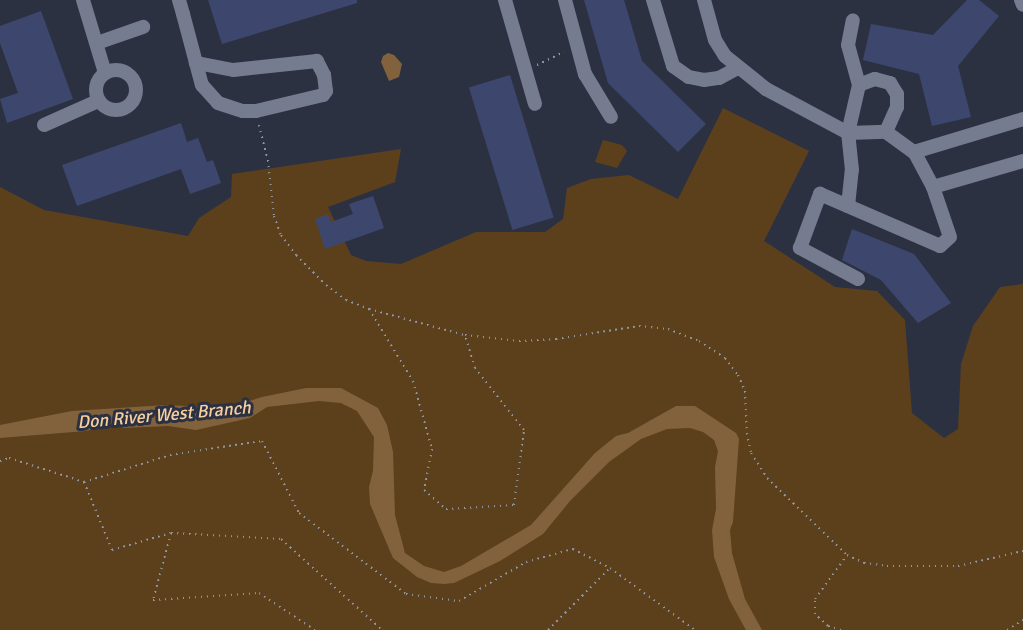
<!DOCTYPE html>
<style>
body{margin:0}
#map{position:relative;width:1023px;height:630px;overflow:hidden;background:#2c3142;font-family:Signika,sans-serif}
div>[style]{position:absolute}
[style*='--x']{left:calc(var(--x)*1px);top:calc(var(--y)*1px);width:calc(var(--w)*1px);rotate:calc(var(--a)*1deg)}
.green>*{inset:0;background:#5c401b}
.water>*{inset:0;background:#81623c}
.building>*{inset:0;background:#3d476e;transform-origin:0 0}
.path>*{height:2px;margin-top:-1px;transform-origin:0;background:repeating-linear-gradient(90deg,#9196a4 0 1.5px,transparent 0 6px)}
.minor>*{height:14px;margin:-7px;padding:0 7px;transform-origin:7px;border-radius:7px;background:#767c8f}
.minor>.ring{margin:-7px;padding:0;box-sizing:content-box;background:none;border:14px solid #767c8f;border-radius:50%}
span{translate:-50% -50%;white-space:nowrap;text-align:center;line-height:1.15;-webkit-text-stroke:6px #2c3142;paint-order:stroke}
.water-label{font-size:18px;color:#f7cf9f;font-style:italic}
</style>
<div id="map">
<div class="green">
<div style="clip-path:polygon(723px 108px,809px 151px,764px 241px,835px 287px,877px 291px,905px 320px,912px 413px,944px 438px,958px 429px,961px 364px,973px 326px,1000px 287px,1023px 284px,1023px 630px,0 630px,0 187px,44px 210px,188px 236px,199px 218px,231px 197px,232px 174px,401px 149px,395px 182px,328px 207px,351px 255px,366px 261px,401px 264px,476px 232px,545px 232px,563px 219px,567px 188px,591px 179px,629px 175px,678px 199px)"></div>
<div style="clip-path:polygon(603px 140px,622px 145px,627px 151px,617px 168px,595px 162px)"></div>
</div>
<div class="water">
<div style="clip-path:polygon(388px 53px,394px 55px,402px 64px,399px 77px,389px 81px,381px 62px,383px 56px)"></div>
<div style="clip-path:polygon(306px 388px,341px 388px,378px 408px,387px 425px,393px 452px,395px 515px,405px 553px,424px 566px,444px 572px,461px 566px,531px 525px,595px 453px,616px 436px,628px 433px,676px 406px,695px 406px,736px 433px,739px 439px,733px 522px,730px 530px,732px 553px,745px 599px,762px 630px,746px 630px,742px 623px,729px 599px,714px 557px,712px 530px,716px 509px,715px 467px,718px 451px,714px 440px,703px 432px,690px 428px,667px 429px,641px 439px,609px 462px,570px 501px,543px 534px,500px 561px,454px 583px,444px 584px,431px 583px,417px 577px,393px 558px,370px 504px,369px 487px,373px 471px,374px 437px,357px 411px,341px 403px,319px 401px,267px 407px,250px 418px,196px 430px,168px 426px,124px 428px,111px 424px,86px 431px,0 438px,0 425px,72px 411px,166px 405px,227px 408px,262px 397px)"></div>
</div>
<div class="building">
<div style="clip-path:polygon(208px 0,357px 0,357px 3px,222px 44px)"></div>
<div style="clip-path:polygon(584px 0,624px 0,642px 61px,706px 124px,678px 152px,608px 83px)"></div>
<div style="clip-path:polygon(967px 0,979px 0,999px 16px,958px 66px,971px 117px,932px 126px,919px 74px,863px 60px,871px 24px,933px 35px)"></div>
<div style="clip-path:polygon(41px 11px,73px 99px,7px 123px,0 99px,18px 93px,0 43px,0 26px)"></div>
<div style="left:510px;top:75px;width:149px;height:43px;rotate:73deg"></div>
<div style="clip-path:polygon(181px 123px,187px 142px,198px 138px,207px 162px,213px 160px,221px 183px,190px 194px,181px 169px,77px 206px,62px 165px)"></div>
<div style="clip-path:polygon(373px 196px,384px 228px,325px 249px,315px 219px,328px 214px,331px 222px,353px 214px,349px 204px)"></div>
<div style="clip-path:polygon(852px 229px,914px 254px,951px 303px,918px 323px,881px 280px,842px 260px)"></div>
</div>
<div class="path">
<div style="--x:537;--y:65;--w:30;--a:-26"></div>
<div style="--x:259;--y:125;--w:36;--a:76"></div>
<div style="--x:268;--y:160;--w:56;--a:83.9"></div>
<div style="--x:274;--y:216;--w:20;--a:70"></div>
<div style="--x:281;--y:235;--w:25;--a:53"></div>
<div style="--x:296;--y:255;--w:42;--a:45"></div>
<div style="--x:326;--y:285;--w:25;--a:37"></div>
<div style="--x:346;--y:300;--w:25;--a:21"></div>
<div style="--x:369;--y:309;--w:99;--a:15.2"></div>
<div style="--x:465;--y:335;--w:54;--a:6.3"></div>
<div style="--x:519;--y:341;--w:37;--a:-3"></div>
<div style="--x:556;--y:339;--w:84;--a:-8.9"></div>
<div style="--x:639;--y:326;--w:29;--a:6"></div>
<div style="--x:668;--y:329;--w:33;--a:21"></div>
<div style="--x:699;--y:341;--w:31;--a:33"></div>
<div style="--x:725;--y:358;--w:21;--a:53"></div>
<div style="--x:738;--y:375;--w:17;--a:66"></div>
<div style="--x:745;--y:391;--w:42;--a:87.3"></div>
<div style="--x:747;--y:433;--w:20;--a:79"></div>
<div style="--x:751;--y:453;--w:30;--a:57"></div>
<div style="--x:767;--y:478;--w:111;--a:43.9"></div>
<div style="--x:847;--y:555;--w:19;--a:25"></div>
<div style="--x:864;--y:563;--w:23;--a:7"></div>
<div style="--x:887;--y:566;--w:71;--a:0"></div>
<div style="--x:958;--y:566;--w:67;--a:-13"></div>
<div style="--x:369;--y:309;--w:84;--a:58.6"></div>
<div style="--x:413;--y:381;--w:71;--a:74.4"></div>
<div style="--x:432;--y:449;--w:42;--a:101"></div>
<div style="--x:424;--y:490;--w:29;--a:41"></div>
<div style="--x:446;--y:509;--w:68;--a:-3.4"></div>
<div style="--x:514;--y:505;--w:76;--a:-82.4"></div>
<div style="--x:524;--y:430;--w:79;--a:-128.3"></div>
<div style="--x:475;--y:368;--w:34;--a:-107"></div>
<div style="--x:0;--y:461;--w:9;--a:-18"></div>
<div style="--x:9;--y:458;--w:79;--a:17.7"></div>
<div style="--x:84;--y:482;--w:90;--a:-17.4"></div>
<div style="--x:170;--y:455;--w:93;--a:-8.7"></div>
<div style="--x:262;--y:441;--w:81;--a:62.8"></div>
<div style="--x:299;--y:513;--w:134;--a:37.1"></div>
<div style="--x:406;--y:594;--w:53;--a:7.5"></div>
<div style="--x:459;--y:601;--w:78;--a:-30.2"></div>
<div style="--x:526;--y:562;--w:49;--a:-15.5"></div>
<div style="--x:573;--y:549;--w:42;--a:27.2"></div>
<div style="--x:610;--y:568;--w:105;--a:36.1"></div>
<div style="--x:84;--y:482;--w:74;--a:67.6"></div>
<div style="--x:112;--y:550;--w:61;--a:-16.1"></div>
<div style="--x:171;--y:533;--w:110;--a:3.1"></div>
<div style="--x:281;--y:539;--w:136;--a:42"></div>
<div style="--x:171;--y:533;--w:69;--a:105"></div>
<div style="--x:153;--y:600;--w:106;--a:-3.8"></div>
<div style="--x:259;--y:593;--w:67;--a:33.5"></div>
<div style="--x:548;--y:630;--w:88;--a:-45"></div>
<div style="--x:841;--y:630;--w:14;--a:-163"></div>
<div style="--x:828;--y:626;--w:18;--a:-137"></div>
<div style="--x:815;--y:614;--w:15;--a:-90"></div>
<div style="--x:815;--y:599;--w:54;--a:-54"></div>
<div style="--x:1007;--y:630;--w:19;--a:-32"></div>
</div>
<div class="minor">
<div style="--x:83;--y:0;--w:76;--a:73.2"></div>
<div style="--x:179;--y:0;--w:15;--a:74"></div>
<div style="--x:183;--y:14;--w:51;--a:75.1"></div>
<div style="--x:196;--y:63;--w:23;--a:75"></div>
<div style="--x:202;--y:85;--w:24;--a:48"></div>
<div style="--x:218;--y:103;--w:26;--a:18"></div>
<div style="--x:243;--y:111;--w:13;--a:0"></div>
<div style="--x:256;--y:111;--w:69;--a:-13.4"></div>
<div style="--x:323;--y:95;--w:5;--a:-53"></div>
<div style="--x:326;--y:91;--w:16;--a:-97"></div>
<div style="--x:324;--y:75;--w:16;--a:-117"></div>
<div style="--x:317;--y:61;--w:84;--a:173.9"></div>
<div style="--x:233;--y:70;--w:38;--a:-169"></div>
<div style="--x:505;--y:0;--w:108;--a:73.9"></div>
<div style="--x:565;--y:0;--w:77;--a:74.9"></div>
<div style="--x:585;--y:74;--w:50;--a:58.8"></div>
<div style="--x:653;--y:0;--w:69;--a:73.1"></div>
<div style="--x:673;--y:66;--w:19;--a:35"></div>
<div style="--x:689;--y:77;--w:15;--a:11"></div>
<div style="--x:704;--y:80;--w:15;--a:-8"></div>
<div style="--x:719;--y:78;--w:21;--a:-28"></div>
<div style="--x:704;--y:0;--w:41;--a:74.6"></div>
<div style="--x:715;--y:40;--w:19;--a:58"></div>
<div style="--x:725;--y:56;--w:53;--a:38.8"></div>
<div style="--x:766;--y:89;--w:93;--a:28.2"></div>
<div style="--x:848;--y:133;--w:38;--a:-2"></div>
<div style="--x:886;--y:132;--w:34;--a:36"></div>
<div style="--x:1021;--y:0;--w:5;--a:68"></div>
<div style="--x:97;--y:43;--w:49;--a:-19.2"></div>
<div class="ring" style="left:96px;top:70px;width:26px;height:26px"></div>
<div style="--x:859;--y:85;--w:17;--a:-21"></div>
<div style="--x:875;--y:79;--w:16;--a:15"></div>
<div style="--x:890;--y:83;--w:13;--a:58"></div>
<div style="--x:897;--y:94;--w:13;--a:90"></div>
<div style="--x:897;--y:107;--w:27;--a:114"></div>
<div style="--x:44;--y:125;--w:59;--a:-24"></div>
<div style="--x:933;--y:187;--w:94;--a:-16.1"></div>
<div style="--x:848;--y:206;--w:36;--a:-84"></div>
<div style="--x:852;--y:170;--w:37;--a:-96"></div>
<div style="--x:848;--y:133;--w:49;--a:-77.1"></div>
<div style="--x:859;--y:85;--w:41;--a:-105.4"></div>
<div style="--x:848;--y:45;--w:25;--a:-79"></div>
<div style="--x:858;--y:279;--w:66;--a:-151.9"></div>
<div style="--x:800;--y:248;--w:58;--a:-69.7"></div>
<div style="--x:820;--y:194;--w:131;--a:23.4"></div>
<div style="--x:940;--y:246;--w:13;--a:-42"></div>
<div style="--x:950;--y:237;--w:53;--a:-108.8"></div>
<div style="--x:933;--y:187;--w:40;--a:-118"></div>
<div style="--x:914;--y:152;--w:114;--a:-16.8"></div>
</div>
<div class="water-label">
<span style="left:164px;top:415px;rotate:-5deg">Don River West Branch</span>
</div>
</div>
